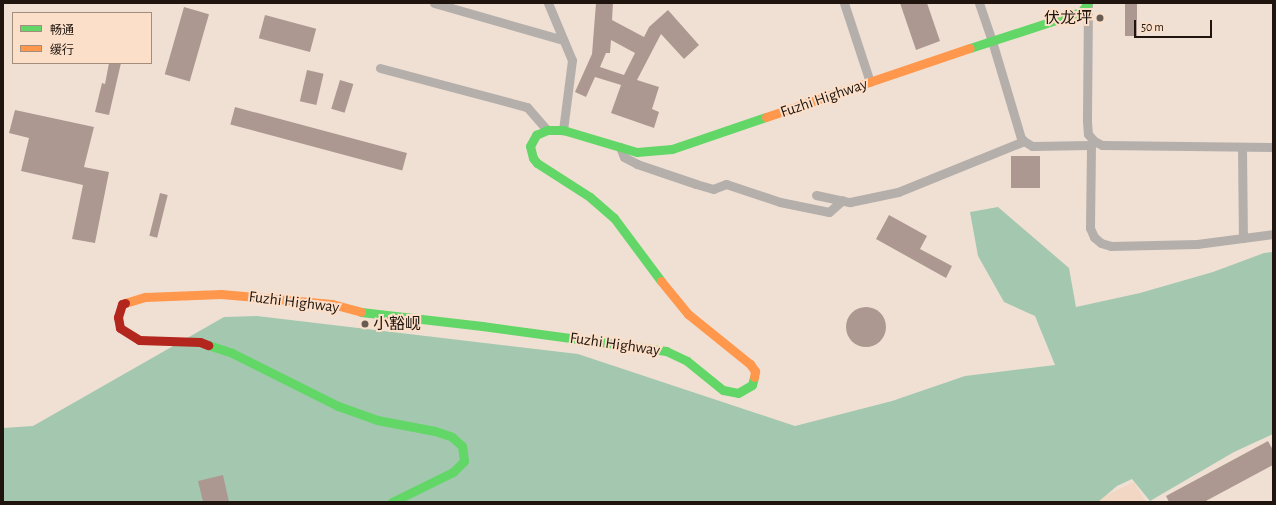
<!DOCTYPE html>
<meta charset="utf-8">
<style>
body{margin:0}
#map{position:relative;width:1276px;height:505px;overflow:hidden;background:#f0e0d4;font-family:"Alegreya Sans","Noto Sans SC",sans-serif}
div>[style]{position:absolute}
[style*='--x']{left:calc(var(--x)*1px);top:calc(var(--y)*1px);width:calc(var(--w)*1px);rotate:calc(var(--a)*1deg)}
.built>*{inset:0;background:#f2d8c4}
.forest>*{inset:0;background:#a3c8af}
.building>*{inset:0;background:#ad9891;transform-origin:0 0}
.round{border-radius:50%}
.street>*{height:9px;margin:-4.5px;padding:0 4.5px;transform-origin:4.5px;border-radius:4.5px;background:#b5afab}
.fast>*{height:9px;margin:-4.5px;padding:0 4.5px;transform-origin:4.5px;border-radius:4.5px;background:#63d668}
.slow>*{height:9px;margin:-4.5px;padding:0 4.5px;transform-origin:4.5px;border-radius:4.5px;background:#ff974d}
.jam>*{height:9px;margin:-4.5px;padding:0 4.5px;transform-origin:4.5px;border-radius:4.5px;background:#b3261e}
.dots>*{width:11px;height:11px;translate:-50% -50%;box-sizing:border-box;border:2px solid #fbdfc9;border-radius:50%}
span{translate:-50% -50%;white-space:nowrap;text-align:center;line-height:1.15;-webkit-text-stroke:4px #fbdfc9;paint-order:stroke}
.poi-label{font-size:16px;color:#1f150e}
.right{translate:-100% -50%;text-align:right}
.left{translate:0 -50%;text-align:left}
.street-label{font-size:16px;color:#1f150e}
.frame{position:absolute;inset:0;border:4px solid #1f150e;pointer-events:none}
.legend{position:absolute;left:12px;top:12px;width:140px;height:52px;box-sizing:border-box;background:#fbdfc9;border:1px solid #a38e7e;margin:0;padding:5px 7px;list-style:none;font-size:12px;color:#1f150e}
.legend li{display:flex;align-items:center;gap:8px;height:20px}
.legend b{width:20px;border:1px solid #a38e7e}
.scale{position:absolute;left:1134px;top:20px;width:78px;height:18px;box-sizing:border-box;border:2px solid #1f150e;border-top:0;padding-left:5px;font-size:12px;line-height:14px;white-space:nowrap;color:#1f150e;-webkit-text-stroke:3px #fbdfc9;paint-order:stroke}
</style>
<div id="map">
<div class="built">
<div style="clip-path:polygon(1134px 482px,1146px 502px,1092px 502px)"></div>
</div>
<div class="forest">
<div style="clip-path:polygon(998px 207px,1069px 268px,1076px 307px,1140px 293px,1213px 272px,1264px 253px,1273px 252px,1273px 434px,1234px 452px,1150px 501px,1132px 479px,1117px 486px,1098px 502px,3px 502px,3px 428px,33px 426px,224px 317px,257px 316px,578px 354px,795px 426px,892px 401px,965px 376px,1055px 365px,1035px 316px,1004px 302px,978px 256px,970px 212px)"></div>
</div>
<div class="building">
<div style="clip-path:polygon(evenodd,596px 3px,613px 3px,612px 20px,644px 37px,649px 27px,668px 10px,699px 45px,684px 59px,661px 34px,637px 80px,659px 87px,652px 109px,659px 112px,654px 128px,611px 113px,621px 85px,595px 77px,586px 97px,575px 92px,592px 54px,596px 3px,611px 40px,635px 53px,624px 75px,600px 67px,606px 53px,610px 53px,611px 40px)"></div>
<div style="clip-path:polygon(900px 3px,927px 3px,940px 41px,916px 50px)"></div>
<div style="left:1125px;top:3px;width:12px;height:33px"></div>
<div style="left:184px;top:7px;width:26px;height:70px;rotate:16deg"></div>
<div style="left:265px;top:15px;width:53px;height:24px;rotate:15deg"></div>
<div style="clip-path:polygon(109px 63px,121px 63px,109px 115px,95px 112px,102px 83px,105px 84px)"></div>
<div style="left:307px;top:70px;width:17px;height:32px;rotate:13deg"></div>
<div style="left:340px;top:80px;width:14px;height:30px;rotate:17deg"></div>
<div style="left:235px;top:107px;width:178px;height:18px;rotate:15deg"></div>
<div style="clip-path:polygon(15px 110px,94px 127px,84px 167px,109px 172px,95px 243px,72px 239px,83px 185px,21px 171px,29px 138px,9px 133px)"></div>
<div style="left:1011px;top:156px;width:29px;height:32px"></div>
<div style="left:160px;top:193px;width:8px;height:44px;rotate:14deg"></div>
<div style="clip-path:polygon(889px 215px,927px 236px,920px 249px,952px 266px,946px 278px,876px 239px)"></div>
<div class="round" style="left:846px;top:307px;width:40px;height:40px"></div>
<div style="clip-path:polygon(1268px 441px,1273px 450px,1273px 465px,1204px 502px,1169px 502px,1166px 496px)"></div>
<div style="clip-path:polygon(223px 475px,229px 502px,203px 502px,198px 481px)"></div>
</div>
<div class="street">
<div style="--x:434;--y:3;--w:134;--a:16"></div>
<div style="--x:548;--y:3;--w:62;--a:67.2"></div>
<div style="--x:572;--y:60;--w:71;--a:97.3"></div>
<div style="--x:844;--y:3;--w:83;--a:71.8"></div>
<div style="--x:979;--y:3;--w:40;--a:71.1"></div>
<div style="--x:992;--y:41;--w:101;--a:73.4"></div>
<div style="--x:1021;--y:138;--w:4;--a:45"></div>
<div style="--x:1024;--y:141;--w:9;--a:32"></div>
<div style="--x:1032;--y:146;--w:59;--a:-1"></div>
<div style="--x:1091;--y:145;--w:5;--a:-53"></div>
<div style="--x:1088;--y:3;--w:118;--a:90.5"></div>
<div style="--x:1087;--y:121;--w:13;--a:86"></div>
<div style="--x:1088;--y:134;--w:9;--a:49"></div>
<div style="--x:1094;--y:141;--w:9;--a:27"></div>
<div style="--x:1102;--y:145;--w:171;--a:0.7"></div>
<div style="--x:380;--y:68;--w:152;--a:14.9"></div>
<div style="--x:527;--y:107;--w:30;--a:49"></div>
<div style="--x:1091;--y:145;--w:83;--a:90.7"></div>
<div style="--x:1090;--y:228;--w:10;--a:66"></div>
<div style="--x:1094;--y:237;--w:9;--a:41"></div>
<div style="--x:1101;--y:243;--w:10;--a:17"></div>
<div style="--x:1111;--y:246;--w:86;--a:-1.3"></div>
<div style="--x:1197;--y:244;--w:77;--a:-7.5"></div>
<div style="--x:620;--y:147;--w:11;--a:68"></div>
<div style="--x:624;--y:157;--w:15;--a:28"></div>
<div style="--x:637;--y:164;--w:62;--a:18.7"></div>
<div style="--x:696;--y:184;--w:18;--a:16"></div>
<div style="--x:713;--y:189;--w:14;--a:-21"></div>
<div style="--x:726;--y:184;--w:57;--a:18.4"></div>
<div style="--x:780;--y:202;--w:50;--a:11.5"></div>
<div style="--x:829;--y:212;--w:18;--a:-41"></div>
<div style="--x:1242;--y:147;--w:91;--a:89.4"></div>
<div style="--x:816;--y:195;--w:35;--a:12"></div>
<div style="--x:850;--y:202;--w:49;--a:-11.8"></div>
<div style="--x:898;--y:192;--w:136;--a:-22"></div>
</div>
<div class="fast">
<div style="--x:970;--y:48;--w:117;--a:-18"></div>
<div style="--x:1081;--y:12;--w:11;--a:-52"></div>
<div style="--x:661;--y:281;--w:79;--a:-126.7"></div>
<div style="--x:614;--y:218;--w:32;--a:-139"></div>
<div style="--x:590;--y:197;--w:63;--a:-147.3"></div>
<div style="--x:537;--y:163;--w:6;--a:-129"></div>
<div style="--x:533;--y:158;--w:12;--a:-104"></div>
<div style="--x:530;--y:146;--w:13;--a:-61"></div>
<div style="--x:536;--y:135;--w:12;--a:-24"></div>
<div style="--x:547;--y:130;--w:16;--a:0"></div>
<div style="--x:563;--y:130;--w:77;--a:16.6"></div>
<div style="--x:637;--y:152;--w:35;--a:-5"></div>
<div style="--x:672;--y:149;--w:99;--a:-18.8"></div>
<div style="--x:361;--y:312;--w:122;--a:6.6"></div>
<div style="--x:482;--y:326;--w:186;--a:7.7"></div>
<div style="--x:666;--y:351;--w:23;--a:25"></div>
<div style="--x:687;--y:361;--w:46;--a:38.9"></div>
<div style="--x:723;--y:390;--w:15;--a:11"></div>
<div style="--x:738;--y:393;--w:16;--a:-30"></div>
<div style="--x:752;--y:385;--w:8;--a:-76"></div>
<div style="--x:208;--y:345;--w:25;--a:18"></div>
<div style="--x:232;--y:353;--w:119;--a:26.6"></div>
<div style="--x:338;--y:406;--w:41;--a:19.7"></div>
<div style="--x:377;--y:420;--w:59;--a:10.7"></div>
<div style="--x:435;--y:431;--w:18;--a:19"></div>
<div style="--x:452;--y:437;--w:13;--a:42"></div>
<div style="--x:462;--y:446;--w:15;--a:82"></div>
<div style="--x:464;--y:461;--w:16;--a:135"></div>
<div style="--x:453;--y:472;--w:68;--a:153.8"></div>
</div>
<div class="slow">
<div style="--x:766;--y:117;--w:215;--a:-18.7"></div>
<div style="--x:661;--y:281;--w:43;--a:50.7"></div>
<div style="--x:688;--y:314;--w:80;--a:38.9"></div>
<div style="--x:750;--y:364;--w:9;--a:54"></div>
<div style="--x:755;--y:371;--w:6;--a:99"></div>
<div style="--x:125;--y:303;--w:21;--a:-17"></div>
<div style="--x:145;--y:297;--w:76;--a:-2.3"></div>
<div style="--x:221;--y:294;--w:111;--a:5.1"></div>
<div style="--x:332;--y:304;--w:30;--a:15"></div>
</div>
<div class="jam">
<div style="--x:125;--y:303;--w:3;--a:162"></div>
<div style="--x:122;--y:304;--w:14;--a:107"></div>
<div style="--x:118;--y:317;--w:11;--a:80"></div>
<div style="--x:120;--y:328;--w:22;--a:32"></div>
<div style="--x:139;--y:340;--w:61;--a:1.9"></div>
<div style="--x:200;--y:342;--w:9;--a:21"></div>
</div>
<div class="dots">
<div style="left:1100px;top:18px;background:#685c53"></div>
<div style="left:365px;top:324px;background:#685c53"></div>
</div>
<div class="poi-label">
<span class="right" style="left:1092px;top:18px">伏龙坪</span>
<span class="left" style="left:373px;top:324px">小豁岘</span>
</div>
<div class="street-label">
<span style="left:824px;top:98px;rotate:-19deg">Fuzhi Highway</span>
<span style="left:294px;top:302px;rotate:7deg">Fuzhi Highway</span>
<span style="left:615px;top:344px;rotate:8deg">Fuzhi Highway</span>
</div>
<div class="frame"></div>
<ul class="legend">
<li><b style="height:5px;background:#63d668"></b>畅通</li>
<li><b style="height:5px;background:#ff974d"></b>缓行</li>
</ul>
<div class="scale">50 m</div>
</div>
